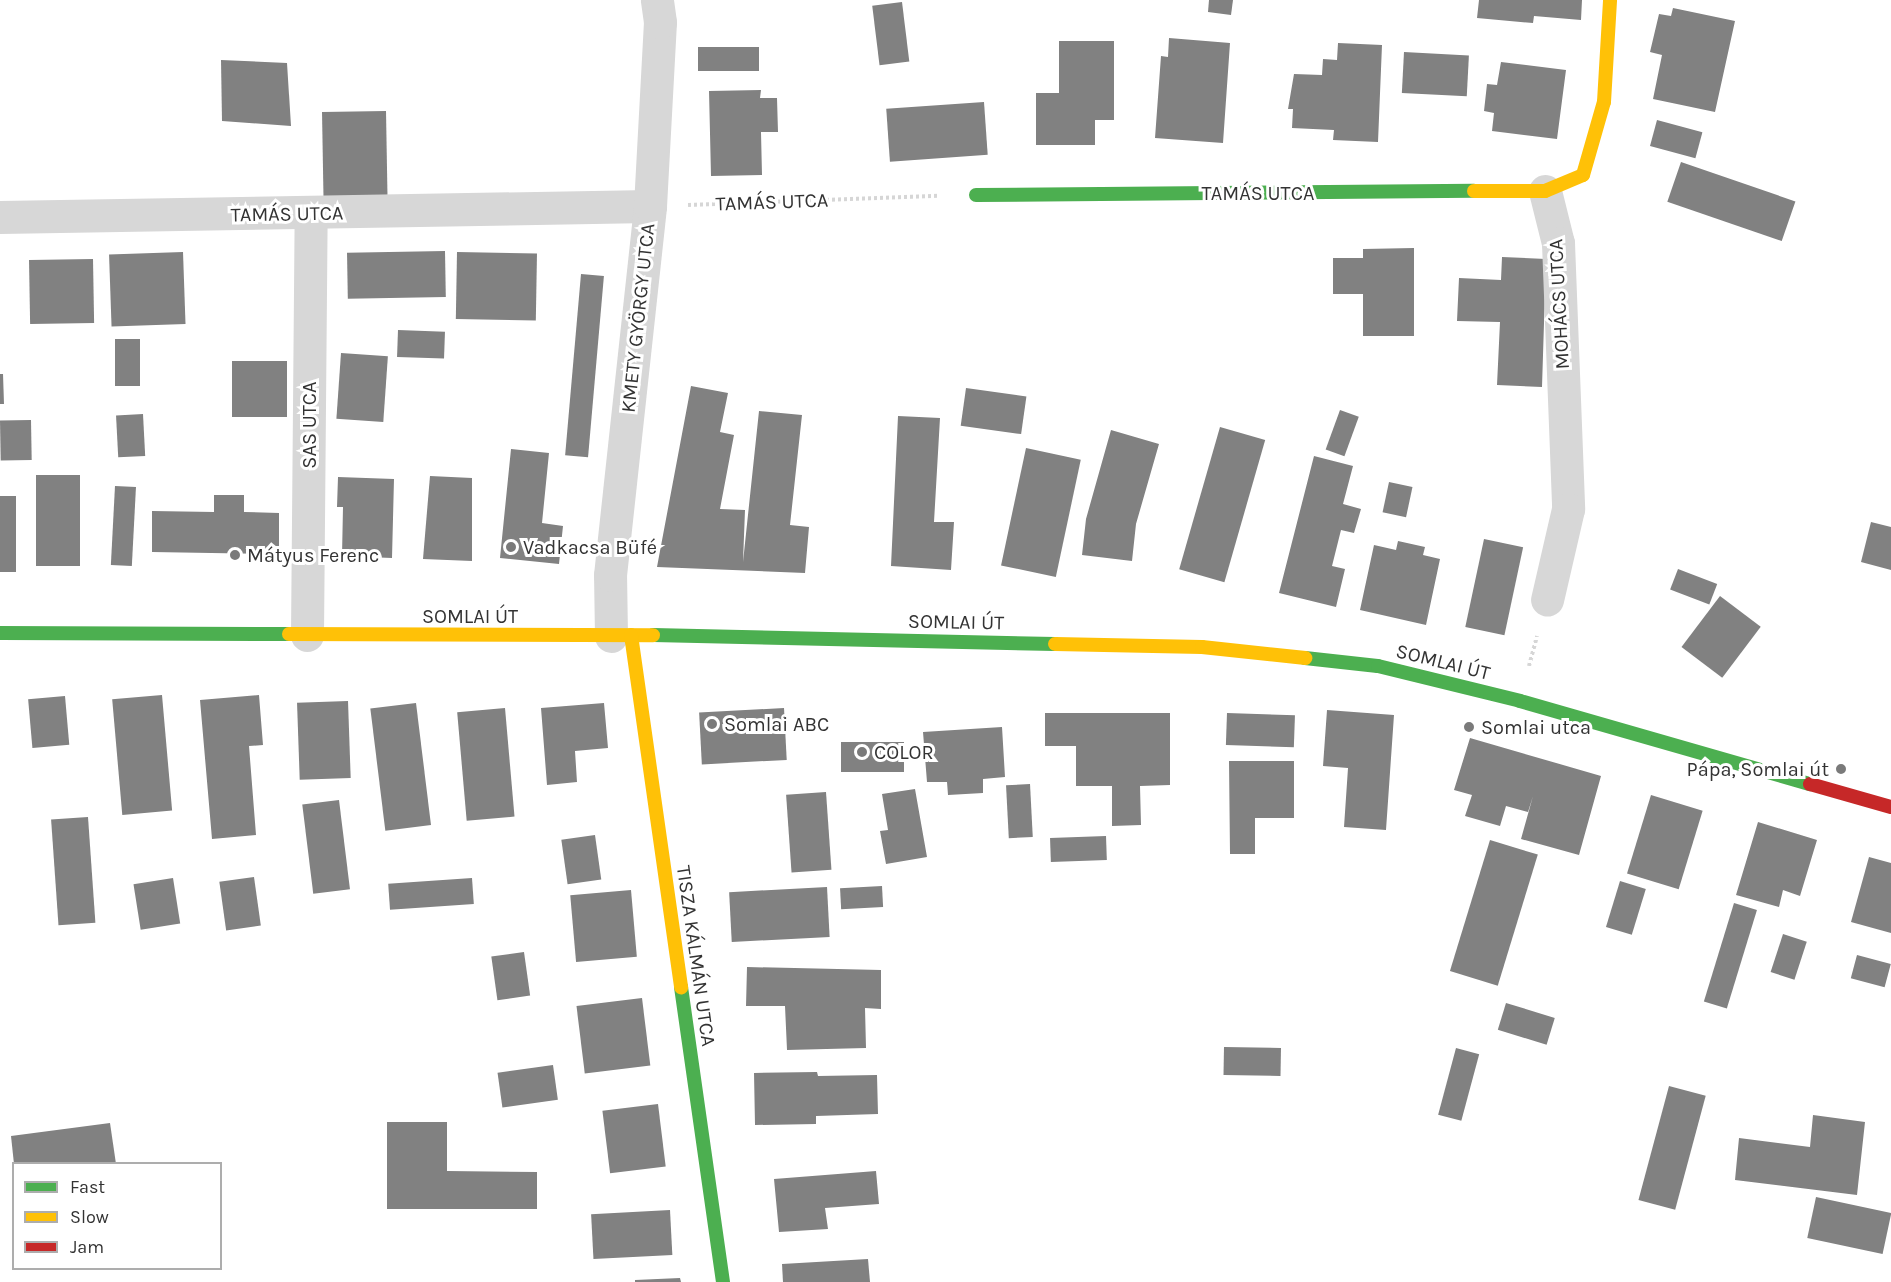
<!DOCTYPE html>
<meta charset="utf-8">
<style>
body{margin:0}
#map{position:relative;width:1891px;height:1282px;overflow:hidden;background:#fff;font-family:Karla,sans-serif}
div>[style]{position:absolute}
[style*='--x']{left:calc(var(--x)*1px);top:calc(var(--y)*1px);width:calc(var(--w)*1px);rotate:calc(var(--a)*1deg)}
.building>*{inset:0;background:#818181;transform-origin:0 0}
.path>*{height:4px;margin-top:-2px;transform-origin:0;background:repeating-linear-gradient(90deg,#d6d6d6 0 3px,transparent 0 6px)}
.street>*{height:33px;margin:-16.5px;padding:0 16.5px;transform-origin:16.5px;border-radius:16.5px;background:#d7d7d7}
.fast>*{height:14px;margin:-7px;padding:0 7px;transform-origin:7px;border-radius:7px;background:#4caf50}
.slow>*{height:14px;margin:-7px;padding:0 7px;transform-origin:7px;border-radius:7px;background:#ffc107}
.jam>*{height:14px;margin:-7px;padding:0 7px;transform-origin:7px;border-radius:7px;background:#c62828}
.dots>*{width:16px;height:16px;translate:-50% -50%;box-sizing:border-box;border:3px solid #fff;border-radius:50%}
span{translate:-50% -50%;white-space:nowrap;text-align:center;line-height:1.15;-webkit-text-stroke:6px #fff;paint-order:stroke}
.street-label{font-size:20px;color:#333}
.poi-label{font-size:20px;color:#333}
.left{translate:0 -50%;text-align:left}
.right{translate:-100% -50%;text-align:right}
.legend{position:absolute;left:12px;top:1162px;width:210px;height:108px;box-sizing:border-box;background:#fff;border:2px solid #adadad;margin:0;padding:8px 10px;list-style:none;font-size:18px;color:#333}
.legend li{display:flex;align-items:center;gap:12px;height:30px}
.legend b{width:30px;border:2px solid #adadad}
</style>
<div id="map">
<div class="building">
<div style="clip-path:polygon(1209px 0,1233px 0,1231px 15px,1208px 12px)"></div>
<div style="clip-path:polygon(1479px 0,1582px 0,1581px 20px,1534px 16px,1533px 23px,1477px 18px)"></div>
<div style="left:902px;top:2px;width:60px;height:30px;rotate:83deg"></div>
<div style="clip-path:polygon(1673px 8px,1735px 21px,1715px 112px,1653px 99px,1662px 55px,1650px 52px,1659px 14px,1671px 16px)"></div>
<div style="clip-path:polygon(1169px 38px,1230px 43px,1223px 143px,1155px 138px,1161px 56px,1168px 57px)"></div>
<div style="clip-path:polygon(1059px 41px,1114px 41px,1114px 120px,1095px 120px,1095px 145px,1036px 145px,1036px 93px,1059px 93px)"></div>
<div style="clip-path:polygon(1338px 43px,1382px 45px,1378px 142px,1333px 140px,1334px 130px,1292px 128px,1293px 109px,1288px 109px,1294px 74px,1322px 75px,1323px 59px,1337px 60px)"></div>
<div style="left:759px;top:47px;width:24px;height:61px;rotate:90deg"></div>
<div style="left:1404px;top:52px;width:65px;height:41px;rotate:3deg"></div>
<div style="clip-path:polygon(221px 60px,287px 63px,291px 126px,222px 121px)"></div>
<div style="clip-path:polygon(1501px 62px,1566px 70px,1557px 139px,1492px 131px,1494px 113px,1484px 111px,1487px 84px,1497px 85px)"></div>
<div style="clip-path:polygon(761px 90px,760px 98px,777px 98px,778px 132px,761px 132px,762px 175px,711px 176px,709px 91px)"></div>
<div style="left:984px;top:102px;width:53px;height:98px;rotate:86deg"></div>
<div style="left:386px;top:111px;width:88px;height:64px;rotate:89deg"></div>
<div style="left:1657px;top:120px;width:47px;height:27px;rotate:15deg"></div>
<div style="left:1681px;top:162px;width:121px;height:42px;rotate:19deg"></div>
<div style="clip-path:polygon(1414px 248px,1414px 336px,1363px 336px,1363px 294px,1333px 294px,1333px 258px,1363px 258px,1363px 249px)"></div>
<div style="left:445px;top:251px;width:46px;height:98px;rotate:89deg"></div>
<div style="left:183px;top:252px;width:72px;height:74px;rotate:88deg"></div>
<div style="left:457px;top:252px;width:80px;height:67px;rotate:1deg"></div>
<div style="clip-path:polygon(1502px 257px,1546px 259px,1542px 387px,1497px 385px,1500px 322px,1457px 321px,1459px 278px,1501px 280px)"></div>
<div style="left:93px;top:259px;width:64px;height:64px;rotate:89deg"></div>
<div style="left:581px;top:274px;width:23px;height:182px;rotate:5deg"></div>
<div style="left:398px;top:330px;width:47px;height:27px;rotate:2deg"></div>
<div style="left:115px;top:339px;width:25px;height:47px"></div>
<div style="left:341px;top:353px;width:47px;height:66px;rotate:4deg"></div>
<div style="left:232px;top:361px;width:55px;height:56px"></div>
<div style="clip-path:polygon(0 374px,3px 374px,4px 404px,0 404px)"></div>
<div style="clip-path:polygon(691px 386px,728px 393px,720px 432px,734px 435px,720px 509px,745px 510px,743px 562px,759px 411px,802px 415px,790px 525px,809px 527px,805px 573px,657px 567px)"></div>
<div style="left:966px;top:388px;width:61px;height:38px;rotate:8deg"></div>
<div style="left:1340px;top:410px;width:20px;height:42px;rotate:20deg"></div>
<div style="left:143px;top:414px;width:42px;height:27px;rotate:87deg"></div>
<div style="clip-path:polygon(898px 416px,940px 418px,934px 522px,954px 522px,951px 570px,891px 566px)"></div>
<div style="left:31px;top:420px;width:40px;height:31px;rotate:89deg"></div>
<div style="left:1220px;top:427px;width:47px;height:148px;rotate:16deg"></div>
<div style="clip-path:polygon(1111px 430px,1159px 444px,1136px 524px,1132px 561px,1082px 555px,1086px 519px)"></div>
<div style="left:1026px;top:448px;width:56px;height:120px;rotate:12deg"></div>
<div style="clip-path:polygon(511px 449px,549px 453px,542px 523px,563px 526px,559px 564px,500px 558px)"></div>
<div style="clip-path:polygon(1314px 456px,1353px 466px,1343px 504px,1361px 509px,1354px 533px,1341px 530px,1332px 566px,1345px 569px,1336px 607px,1279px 593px)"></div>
<div style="left:36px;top:475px;width:44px;height:91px"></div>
<div style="clip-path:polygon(430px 476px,472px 478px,472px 561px,423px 559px)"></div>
<div style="clip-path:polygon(338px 477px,394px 479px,392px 558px,342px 556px,343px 507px,337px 507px)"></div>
<div style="left:1389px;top:482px;width:24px;height:31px;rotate:12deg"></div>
<div style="left:115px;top:486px;width:21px;height:79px;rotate:3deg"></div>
<div style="clip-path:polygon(214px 495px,244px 495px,244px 512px,279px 513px,279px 554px,152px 552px,152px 511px,214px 512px)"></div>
<div style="left:0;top:496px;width:16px;height:76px"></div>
<div style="clip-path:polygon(1871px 522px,1891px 527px,1891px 570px,1861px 562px)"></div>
<div style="left:1484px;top:539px;width:40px;height:90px;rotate:12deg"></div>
<div style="clip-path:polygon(1398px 541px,1425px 547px,1423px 555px,1440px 559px,1426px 625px,1360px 610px,1374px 545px,1396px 550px)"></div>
<div style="left:1678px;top:569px;width:42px;height:22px;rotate:21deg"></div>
<div style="left:1720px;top:596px;width:51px;height:64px;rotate:37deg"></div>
<div style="left:162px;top:695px;width:116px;height:50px;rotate:85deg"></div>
<div style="clip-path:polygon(259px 695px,263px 745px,249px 746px,256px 835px,212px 839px,200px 700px)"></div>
<div style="left:65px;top:696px;width:49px;height:37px;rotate:85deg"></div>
<div style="left:348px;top:701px;width:77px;height:51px;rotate:88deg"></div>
<div style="left:416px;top:703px;width:123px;height:46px;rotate:83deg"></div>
<div style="clip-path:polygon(604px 703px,608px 748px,575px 751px,577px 782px,547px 785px,541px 708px)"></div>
<div style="left:505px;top:708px;width:109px;height:48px;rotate:85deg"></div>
<div style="left:784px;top:708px;width:52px;height:85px;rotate:87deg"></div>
<div style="clip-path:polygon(1327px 710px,1394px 715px,1386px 830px,1344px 827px,1348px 768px,1323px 766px)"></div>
<div style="clip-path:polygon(1045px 713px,1170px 713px,1170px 785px,1140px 786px,1141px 825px,1112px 826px,1112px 786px,1076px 786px,1076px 746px,1045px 746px)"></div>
<div style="left:1227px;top:713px;width:68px;height:32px;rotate:2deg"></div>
<div style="clip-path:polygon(1002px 727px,1005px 777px,983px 779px,983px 793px,948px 795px,947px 782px,927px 782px,923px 732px)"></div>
<div style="clip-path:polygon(1470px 738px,1601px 776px,1579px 855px,1521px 839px,1533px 796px,1528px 812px,1506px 806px,1500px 826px,1465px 816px,1472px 795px,1454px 790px)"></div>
<div style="left:841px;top:742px;width:63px;height:30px"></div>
<div style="clip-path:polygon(1229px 761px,1294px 761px,1294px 818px,1255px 818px,1255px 854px,1230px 854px)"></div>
<div style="left:1030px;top:784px;width:53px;height:24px;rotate:87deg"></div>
<div style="clip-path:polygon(915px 789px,927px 857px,886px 864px,880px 831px,888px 830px,882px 794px)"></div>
<div style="left:826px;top:792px;width:78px;height:40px;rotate:86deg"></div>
<div style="left:1651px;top:795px;width:54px;height:82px;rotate:17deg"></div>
<div style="left:339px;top:800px;width:90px;height:37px;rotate:83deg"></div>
<div style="left:88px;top:817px;width:106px;height:37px;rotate:86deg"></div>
<div style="clip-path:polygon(1758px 822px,1817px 840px,1800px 896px,1783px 890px,1779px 907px,1736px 895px)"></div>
<div style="left:595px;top:835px;width:45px;height:34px;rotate:82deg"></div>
<div style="left:1106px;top:836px;width:24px;height:56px;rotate:88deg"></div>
<div style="left:1490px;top:840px;width:50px;height:137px;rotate:17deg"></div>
<div style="clip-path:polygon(1869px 857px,1891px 863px,1891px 933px,1851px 922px)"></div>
<div style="left:254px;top:877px;width:49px;height:35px;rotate:82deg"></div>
<div style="left:173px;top:878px;width:46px;height:40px;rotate:81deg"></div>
<div style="left:472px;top:878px;width:26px;height:84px;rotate:86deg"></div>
<div style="left:1620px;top:881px;width:27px;height:48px;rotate:17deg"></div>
<div style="left:882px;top:886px;width:21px;height:42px;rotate:87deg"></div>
<div style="left:827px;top:887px;width:50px;height:98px;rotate:87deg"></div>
<div style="left:631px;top:890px;width:67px;height:61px;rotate:85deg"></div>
<div style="left:1734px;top:903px;width:24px;height:103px;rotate:17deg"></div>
<div style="left:1783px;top:934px;width:25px;height:40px;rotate:18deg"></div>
<div style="left:524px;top:952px;width:44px;height:33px;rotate:82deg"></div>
<div style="left:1857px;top:955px;width:35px;height:24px;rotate:15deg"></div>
<div style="clip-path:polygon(747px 967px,881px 970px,881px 1009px,865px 1008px,866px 1048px,787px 1050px,785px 1006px,746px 1006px)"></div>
<div style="left:642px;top:998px;width:68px;height:66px;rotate:83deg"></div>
<div style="left:1506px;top:1003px;width:51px;height:28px;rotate:17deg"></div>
<div style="left:1224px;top:1047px;width:57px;height:28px;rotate:1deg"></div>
<div style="left:1456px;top:1048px;width:24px;height:69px;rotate:15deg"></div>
<div style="left:553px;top:1065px;width:35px;height:56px;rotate:82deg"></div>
<div style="clip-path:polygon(817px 1072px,818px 1076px,877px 1075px,878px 1114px,816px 1116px,816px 1124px,755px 1125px,754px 1073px)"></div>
<div style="left:1669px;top:1086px;width:38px;height:118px;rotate:15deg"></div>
<div style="left:658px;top:1104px;width:63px;height:56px;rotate:83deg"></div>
<div style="clip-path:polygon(1813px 1115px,1865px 1122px,1857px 1195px,1735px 1180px,1739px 1138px,1810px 1147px)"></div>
<div style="clip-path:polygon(387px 1122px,447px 1122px,447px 1171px,537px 1172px,537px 1209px,387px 1209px)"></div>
<div style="clip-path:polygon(110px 1123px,116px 1164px,14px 1164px,11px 1136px)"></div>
<div style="clip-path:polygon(876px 1171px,879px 1204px,825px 1208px,828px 1229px,779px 1232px,774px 1179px)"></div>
<div style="left:1816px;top:1197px;width:77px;height:42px;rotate:12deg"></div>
<div style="left:670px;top:1210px;width:45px;height:79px;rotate:87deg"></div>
<div style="clip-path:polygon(868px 1259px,870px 1282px,783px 1282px,782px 1264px)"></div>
<div style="clip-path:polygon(680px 1278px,681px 1282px,635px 1282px,635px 1280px)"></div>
</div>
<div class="path">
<div style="--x:688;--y:205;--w:251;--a:-2.1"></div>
<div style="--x:1529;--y:666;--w:31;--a:-75"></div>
</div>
<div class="street">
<div style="--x:1545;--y:191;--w:54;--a:76"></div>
<div style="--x:1558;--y:243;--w:266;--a:87.8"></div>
<div style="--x:1568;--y:509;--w:93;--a:103"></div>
<div style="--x:0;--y:217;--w:650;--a:-0.97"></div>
<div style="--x:307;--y:635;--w:420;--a:-89.5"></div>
<div style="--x:611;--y:636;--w:61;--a:-90.9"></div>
<div style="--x:610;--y:575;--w:371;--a:-83.8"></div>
<div style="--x:650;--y:206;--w:184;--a:-86.9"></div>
<div style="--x:660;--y:22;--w:22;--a:-98"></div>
</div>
<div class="fast">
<div style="--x:976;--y:195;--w:498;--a:-0.5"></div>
<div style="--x:0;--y:633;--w:289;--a:0.2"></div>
<div style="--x:653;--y:635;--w:402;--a:1.3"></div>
<div style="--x:1305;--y:658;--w:73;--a:6.3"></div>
<div style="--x:1378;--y:666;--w:146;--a:13.8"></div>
<div style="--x:1520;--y:701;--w:302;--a:16"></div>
<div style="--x:681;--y:987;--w:298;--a:81.9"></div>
</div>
<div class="slow">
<div style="--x:1474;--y:191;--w:71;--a:0"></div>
<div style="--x:1545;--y:191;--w:41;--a:-22.8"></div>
<div style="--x:1583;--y:175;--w:76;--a:-74"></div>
<div style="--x:1604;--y:102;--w:102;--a:-86.6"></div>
<div style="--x:289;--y:634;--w:364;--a:0.2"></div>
<div style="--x:631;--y:635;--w:356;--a:81.9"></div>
<div style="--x:1055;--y:644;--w:147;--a:1.2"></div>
<div style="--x:1202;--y:647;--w:104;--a:6.1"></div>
</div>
<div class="jam">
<div style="--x:1810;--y:784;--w:84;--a:15.9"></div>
</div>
<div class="dots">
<div style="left:511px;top:547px;background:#7a7a7a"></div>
<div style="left:235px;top:555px;background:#7a7a7a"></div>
<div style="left:712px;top:724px;background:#7a7a7a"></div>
<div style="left:1469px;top:727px;background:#7a7a7a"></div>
<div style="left:862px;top:752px;background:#7a7a7a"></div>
<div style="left:1841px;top:769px;background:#7a7a7a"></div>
</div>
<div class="street-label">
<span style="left:1258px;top:193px">TAMÁS UTCA</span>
<span style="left:772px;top:202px;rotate:-2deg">TAMÁS UTCA</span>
<span style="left:287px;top:214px;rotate:-1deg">TAMÁS UTCA</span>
<span style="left:1559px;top:304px;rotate:-93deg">MOHÁCS UTCA</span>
<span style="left:638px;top:318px;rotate:-84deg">KMETY GYÖRGY UTCA</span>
<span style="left:309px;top:425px;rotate:-90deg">SAS UTCA</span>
<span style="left:470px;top:616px">SOMLAI ÚT</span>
<span style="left:956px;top:622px;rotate:1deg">SOMLAI ÚT</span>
<span style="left:1443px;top:662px;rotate:14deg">SOMLAI ÚT</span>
<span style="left:696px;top:956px;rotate:82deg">TISZA KÁLMÁN UTCA</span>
</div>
<div class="poi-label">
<span class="left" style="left:523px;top:547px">Vadkacsa Büfé</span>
<span class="left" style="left:247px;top:555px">Mátyus Ferenc</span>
<span class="left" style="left:724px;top:724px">Somlai ABC</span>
<span class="left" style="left:1481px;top:727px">Somlai utca</span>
<span class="left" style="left:874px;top:752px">COLOR</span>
<span class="right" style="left:1829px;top:769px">Pápa, Somlai út</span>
</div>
<ul class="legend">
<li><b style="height:8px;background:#4caf50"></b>Fast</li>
<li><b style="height:8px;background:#ffc107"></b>Slow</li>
<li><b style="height:8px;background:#c62828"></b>Jam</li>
</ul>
</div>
